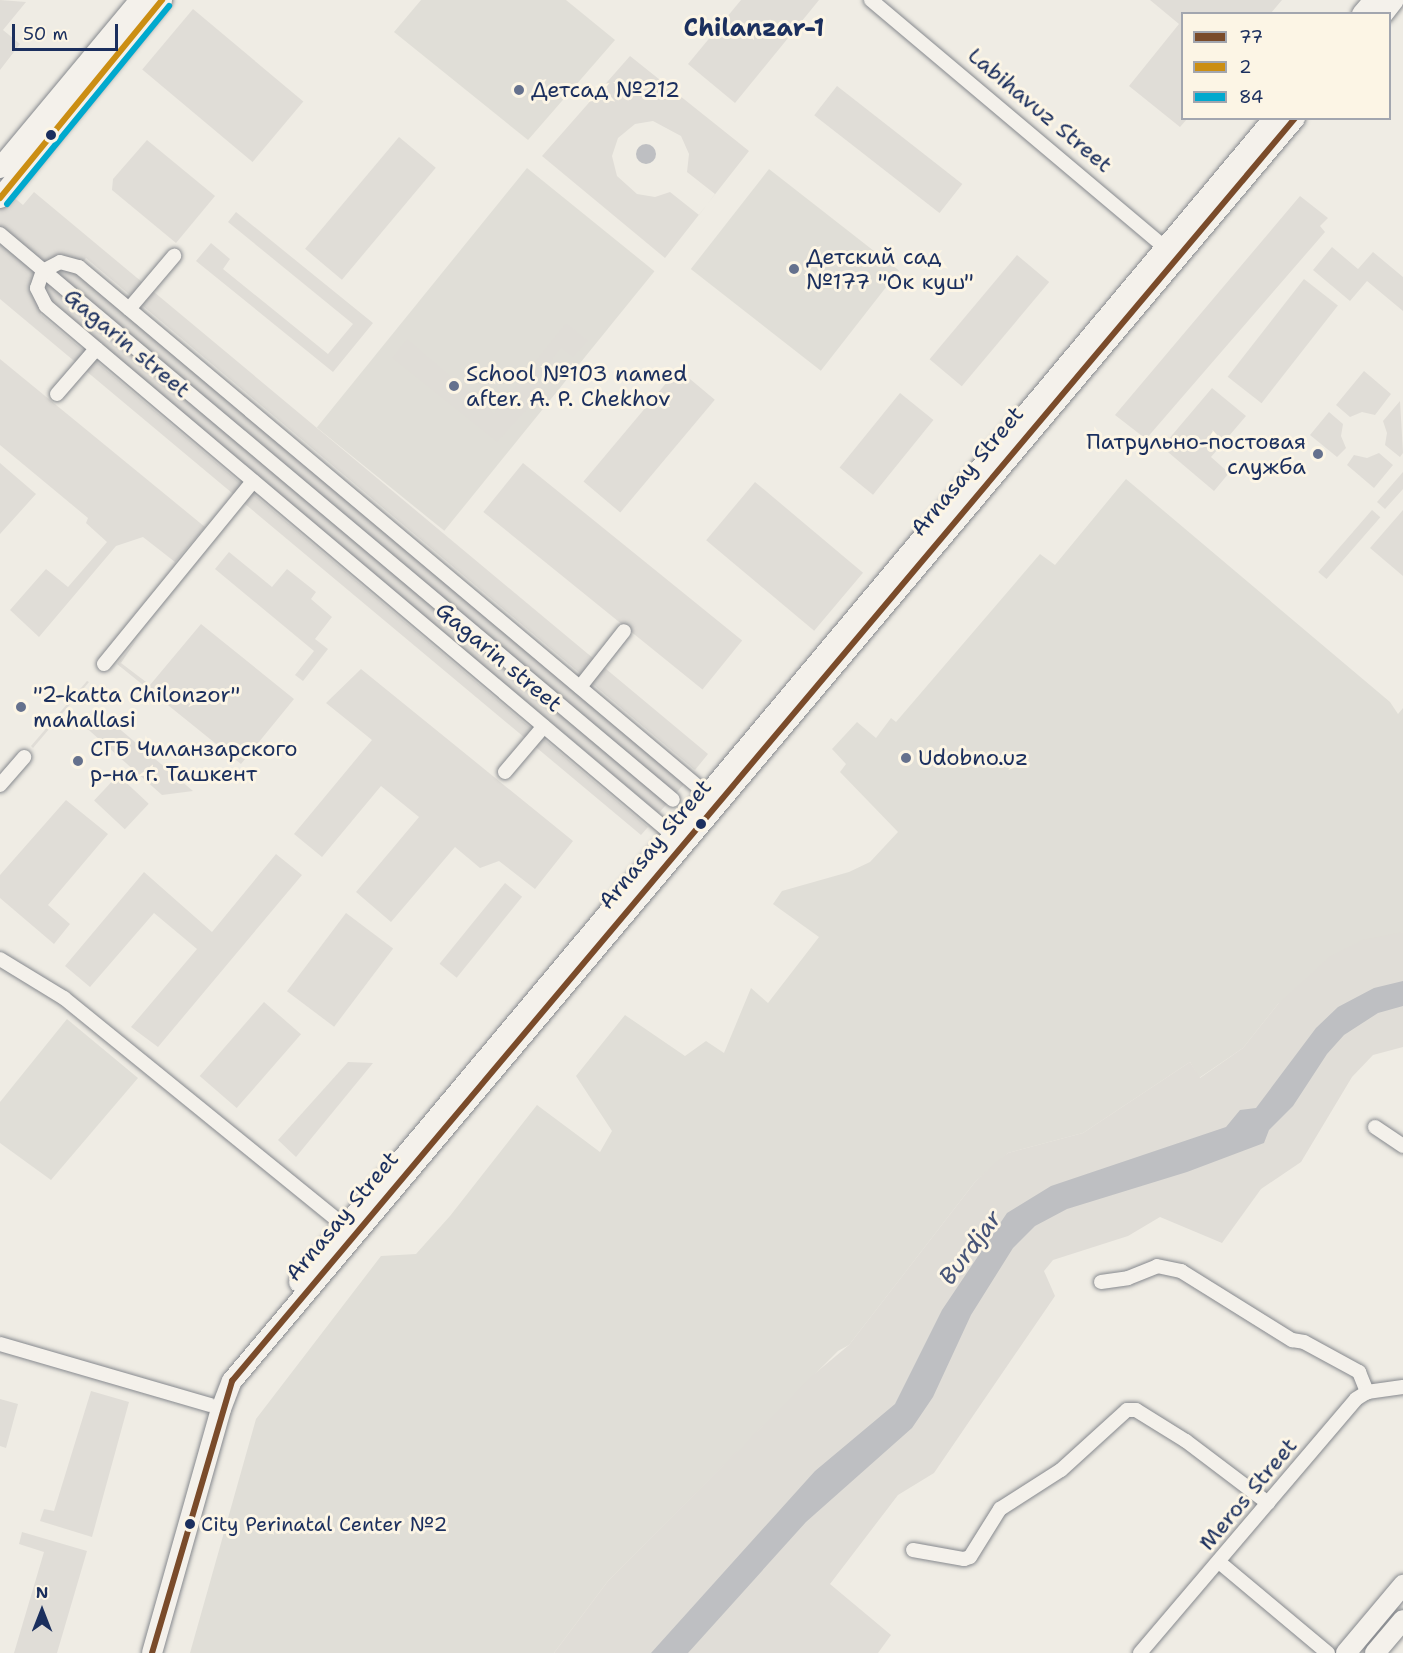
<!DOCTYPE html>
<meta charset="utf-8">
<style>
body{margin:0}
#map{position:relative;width:1403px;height:1653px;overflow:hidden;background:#efece4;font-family:"Shantell Sans",sans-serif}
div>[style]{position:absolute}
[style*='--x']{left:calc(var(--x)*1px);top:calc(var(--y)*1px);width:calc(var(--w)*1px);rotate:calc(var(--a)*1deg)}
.built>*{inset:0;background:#e0ded7;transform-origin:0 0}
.green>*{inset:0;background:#e0ddd7;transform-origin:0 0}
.water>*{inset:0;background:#bebfc2}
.round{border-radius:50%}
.roads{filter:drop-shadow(0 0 2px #86898e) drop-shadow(0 0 2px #86898e)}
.street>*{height:14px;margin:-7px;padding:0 7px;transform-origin:7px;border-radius:7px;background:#f4f1eb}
.secondary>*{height:20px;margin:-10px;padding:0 10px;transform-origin:10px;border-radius:10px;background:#f4f1eb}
.bus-1>*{height:6px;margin:-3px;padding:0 3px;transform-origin:3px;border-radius:3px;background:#7a4b2a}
.bus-2>*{height:6px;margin:-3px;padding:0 3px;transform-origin:3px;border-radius:3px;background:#cb8e13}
.bus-3>*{height:6px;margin:-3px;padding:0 3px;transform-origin:3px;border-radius:3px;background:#00a9ce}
.dots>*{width:16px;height:16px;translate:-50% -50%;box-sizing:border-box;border:3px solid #fcf5e5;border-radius:50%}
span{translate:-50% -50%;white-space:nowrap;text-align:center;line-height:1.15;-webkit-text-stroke:6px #fcf5e5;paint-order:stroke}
.bus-label{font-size:20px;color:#1b2f5e}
.left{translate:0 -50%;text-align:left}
.poi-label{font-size:22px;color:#1b2f5e}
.right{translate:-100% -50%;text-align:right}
.street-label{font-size:22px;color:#1b2f5e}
.neighbourhood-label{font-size:24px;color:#1b2f5e;font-weight:700}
.water-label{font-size:24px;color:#465478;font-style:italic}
.legend{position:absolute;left:1181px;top:12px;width:210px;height:108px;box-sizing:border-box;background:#fcf5e5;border:2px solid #a2a6af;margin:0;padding:8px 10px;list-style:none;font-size:18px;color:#1b2f5e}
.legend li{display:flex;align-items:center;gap:12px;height:30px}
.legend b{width:30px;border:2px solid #a2a6af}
.north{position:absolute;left:12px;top:1581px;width:60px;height:60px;-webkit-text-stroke:4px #fcf5e5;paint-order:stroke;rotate:0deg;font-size:16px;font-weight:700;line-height:24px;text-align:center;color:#1b2f5e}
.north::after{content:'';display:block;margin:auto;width:21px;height:27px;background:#1b2f5e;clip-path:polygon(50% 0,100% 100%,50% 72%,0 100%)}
.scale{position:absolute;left:12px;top:24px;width:106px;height:27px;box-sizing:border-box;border:3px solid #1b2f5e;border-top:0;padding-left:8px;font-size:18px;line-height:21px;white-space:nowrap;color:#1b2f5e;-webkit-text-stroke:4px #fcf5e5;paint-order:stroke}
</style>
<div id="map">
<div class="built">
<div style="clip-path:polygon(421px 0,566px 0,615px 40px,528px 140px,394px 32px)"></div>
<div style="left:527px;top:168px;width:164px;height:334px;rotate:39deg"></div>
<div style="left:769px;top:169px;width:165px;height:127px;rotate:38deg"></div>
<div style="clip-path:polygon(1126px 479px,1390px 702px,1398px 714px,1403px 708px,1403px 932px,1278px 1004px,1243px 1048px,1199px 1078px,1190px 1062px,1083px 1133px,1008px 1153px,975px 1182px,849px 1345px,838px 1351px,608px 1581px,554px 1653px,190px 1653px,256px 1419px,381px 1256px,416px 1254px,450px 1216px,537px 1105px,600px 1152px,612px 1131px,576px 1076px,625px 1015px,685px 1056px,706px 1041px,724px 1053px,751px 988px,768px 1003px,819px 937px,773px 904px,782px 891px,849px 872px,870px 862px,898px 832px,840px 772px,846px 764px,832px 749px,857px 722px,876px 738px,891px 718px,896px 722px,1040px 554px,1055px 565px)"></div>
<div style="clip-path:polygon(67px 1019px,138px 1078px,51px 1180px,0 1143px,0 1102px)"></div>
</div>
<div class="green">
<div style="clip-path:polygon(0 0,26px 2px,3px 30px,20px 44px,0 70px)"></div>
<div style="clip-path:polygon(741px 0,819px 0,735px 103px,688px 64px)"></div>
<div style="clip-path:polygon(1150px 0,1282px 0,1271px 13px,1182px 14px,1182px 118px,1187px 119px,1180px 127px,1129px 86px,1179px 24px)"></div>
<div style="left:193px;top:9px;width:144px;height:79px;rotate:40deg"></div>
<div style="clip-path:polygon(evenodd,630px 56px,749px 151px,665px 258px,542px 156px,630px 56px,653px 121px,681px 136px,689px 154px,687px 172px,715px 194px,699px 215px,670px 192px,655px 197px,637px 194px,617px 176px,612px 156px,618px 138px,635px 124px,653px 121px)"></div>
<div style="left:837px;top:86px;width:159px;height:37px;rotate:38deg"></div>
<div style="left:399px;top:137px;width:48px;height:146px;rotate:40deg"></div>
<div style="clip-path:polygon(147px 140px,215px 196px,176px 243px,112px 190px,113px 179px)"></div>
<div style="clip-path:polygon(0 186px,23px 205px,34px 192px,708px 754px,695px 770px,86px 258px,75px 272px,684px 784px,659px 813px,50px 302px,40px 314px,648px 827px,641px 835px,0 299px)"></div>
<div style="clip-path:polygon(1300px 196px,1328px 218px,1320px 226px,1325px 232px,1146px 439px,1115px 415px)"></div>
<div style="clip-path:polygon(236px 212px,373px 323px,333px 372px,196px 261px,211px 243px,230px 259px,223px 269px,328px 354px,353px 324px,228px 222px)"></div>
<div style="clip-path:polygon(1332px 247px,1358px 269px,1373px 252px,1403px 277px,1403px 311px,1367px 281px,1350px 301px,1313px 270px)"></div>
<div style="left:1017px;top:255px;width:42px;height:136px;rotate:40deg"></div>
<div style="left:1304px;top:279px;width:43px;height:124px;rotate:38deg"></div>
<div style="clip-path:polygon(566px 323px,588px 341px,573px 357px,561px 348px,535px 381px,545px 390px,497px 442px,392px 358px,407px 339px,494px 413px)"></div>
<div style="clip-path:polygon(0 359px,205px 527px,175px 562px,143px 537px,116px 546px,39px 637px,10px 610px,46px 569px,68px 587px,107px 542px,86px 523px,88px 518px,0 445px)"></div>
<div style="left:678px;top:369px;width:48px;height:147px;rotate:40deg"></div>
<div style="clip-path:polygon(1364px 371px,1391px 394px,1375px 415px,1362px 412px,1350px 417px,1336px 405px)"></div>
<div style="clip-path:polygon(1212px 388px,1246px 416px,1211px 457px,1229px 473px,1214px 491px,1162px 447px)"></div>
<div style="left:900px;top:393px;width:43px;height:96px;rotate:39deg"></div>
<div style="clip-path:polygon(1400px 401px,1403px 453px,1400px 457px,1385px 445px,1387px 433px,1383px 421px)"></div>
<div style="clip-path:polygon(1329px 412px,1343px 424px,1341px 436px,1346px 448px,1337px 457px,1310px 435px)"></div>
<div style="clip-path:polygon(1379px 453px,1393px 465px,1374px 488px,1347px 465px,1354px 455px,1367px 458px)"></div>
<div style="clip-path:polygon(0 463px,36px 494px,0 534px)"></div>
<div style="left:523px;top:463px;width:282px;height:63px;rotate:39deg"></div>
<div style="clip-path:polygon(1403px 472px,1403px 489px,1385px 509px,1377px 502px)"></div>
<div style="left:755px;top:482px;width:141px;height:76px;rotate:40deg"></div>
<div style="left:1372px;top:510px;width:11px;height:82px;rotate:41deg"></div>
<div style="clip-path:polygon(1403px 510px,1403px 576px,1370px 548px)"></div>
<div style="clip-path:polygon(229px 552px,272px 587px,287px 569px,316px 592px,311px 599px,332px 617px,315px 639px,328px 649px,303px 681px,295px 675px,314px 651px,215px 569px)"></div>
<div style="clip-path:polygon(201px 624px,294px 699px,241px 764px,117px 664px,137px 639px,121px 663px,150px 685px)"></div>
<div style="clip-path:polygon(361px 669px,573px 841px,535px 889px,499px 861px,480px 868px,455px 847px,391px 922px,356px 892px,419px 817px,381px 786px,322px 857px,294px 834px,372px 740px,326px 703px)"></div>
<div style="clip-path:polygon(87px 681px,89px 682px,33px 748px,31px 746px)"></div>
<div style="clip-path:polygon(96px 709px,193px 791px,162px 795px,82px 724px)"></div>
<div style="left:118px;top:775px;width:42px;height:35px;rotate:43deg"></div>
<div style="clip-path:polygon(66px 800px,108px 834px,48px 905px,70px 924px,54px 944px,0 898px,0 875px)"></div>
<div style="clip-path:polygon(276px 854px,302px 875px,158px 1047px,131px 1027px,197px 949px,154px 913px,90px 987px,65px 966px,144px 872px,212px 932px)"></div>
<div style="left:505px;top:883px;width:22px;height:104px;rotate:39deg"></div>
<div style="left:346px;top:913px;width:59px;height:98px;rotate:37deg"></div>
<div style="clip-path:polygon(1403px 932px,1403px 1047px,1373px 1055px,1352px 1077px,1301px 1162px,1261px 1189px,1222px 1243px,1160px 1217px,1128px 1236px,1053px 1260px,1044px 1271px,1055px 1296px,934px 1473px,898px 1495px,830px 1584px,891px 1635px,878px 1653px,554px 1653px,608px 1581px,812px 1376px,849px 1345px,975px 1182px,997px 1161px,1008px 1153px,1083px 1133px,1190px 1062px,1200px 1078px,1243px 1048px,1278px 1004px,1329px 957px,1362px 940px)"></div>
<div style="left:264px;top:1002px;width:49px;height:98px;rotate:41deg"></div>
<div style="clip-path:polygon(348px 1062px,373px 1063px,296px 1157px,278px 1140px)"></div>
<div style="clip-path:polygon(91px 1391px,129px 1402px,92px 1537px,40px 1521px,44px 1509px,54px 1511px)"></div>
<div style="clip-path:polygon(0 1399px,18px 1404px,6px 1448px,0 1446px)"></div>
<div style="clip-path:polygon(22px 1532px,87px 1551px,57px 1653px,14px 1653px,44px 1552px,19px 1544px)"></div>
</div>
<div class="water">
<div class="round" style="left:636px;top:144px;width:20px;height:20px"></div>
<div style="clip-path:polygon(1403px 981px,1403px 1006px,1378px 1013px,1344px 1035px,1327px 1054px,1293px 1106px,1269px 1130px,1264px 1143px,1187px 1172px,1067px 1209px,1035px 1226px,1013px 1248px,971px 1315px,933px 1397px,912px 1428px,806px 1522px,688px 1653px,651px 1653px,815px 1471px,895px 1404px,942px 1310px,1007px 1213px,1051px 1186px,1226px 1127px,1240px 1110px,1256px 1108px,1316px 1028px,1338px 1007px,1374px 988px)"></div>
</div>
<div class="roads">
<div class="street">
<div style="--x:871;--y:0;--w:385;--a:40.1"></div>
<div style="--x:0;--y:234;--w:879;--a:40.06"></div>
<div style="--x:129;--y:309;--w:70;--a:-49.7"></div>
<div style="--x:57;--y:394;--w:60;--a:-49.1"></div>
<div style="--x:104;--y:664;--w:236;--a:-50.8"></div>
<div style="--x:580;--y:687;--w:71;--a:-51.8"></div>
<div style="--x:505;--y:772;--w:60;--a:-49.7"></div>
<div style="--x:0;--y:785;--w:37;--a:-49"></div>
<div style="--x:674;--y:836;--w:822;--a:-139.84"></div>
<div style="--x:46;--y:306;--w:20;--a:-117"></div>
<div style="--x:37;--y:288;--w:18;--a:-71"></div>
<div style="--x:43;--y:271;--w:19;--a:-28"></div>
<div style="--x:60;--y:262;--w:20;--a:15"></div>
<div style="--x:79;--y:267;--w:821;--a:40.01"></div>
<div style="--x:0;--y:959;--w:75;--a:31.4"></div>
<div style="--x:64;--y:998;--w:370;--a:39.1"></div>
<div style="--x:1375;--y:1127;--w:34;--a:34"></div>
<div style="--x:1101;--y:1282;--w:27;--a:-8"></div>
<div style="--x:1128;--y:1278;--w:31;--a:-22"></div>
<div style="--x:1157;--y:1266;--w:25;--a:12"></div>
<div style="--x:1181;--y:1271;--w:131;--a:31.9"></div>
<div style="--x:1292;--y:1340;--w:12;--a:9"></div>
<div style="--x:1304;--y:1342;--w:63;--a:28.6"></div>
<div style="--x:1359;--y:1372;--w:22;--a:68"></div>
<div style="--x:0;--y:1344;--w:219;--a:16.2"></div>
<div style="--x:913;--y:1550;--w:52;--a:10"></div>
<div style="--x:964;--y:1559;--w:6;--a:-18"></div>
<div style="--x:970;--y:1557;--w:57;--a:-58"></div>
<div style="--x:1000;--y:1509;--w:72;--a:-32.6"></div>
<div style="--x:1061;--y:1470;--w:89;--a:-42.3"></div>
<div style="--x:1127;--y:1410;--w:9;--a:0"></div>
<div style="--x:1136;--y:1410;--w:59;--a:31.8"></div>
<div style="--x:1186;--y:1441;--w:103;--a:37.1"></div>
<div style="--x:1219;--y:1562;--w:142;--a:39.9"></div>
<div style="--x:1140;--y:1653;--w:333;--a:-49.6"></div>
<div style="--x:1356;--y:1399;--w:13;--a:-32"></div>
<div style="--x:1367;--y:1392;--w:36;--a:-8"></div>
</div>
<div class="secondary">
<div style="--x:1362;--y:14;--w:18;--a:-49"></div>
<div style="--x:1383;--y:14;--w:18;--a:-52"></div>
<div style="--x:0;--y:168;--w:219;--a:-50.2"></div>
<div style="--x:0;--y:198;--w:256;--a:-50.7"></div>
<div style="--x:299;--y:1282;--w:1518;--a:-50.05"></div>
<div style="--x:152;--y:1653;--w:254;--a:-74.2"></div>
<div style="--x:221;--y:1409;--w:30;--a:-69"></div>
<div style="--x:232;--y:1381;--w:1651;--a:-49.91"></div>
<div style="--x:1346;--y:1653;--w:89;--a:-50"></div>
<div style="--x:1375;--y:1653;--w:43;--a:-49.7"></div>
</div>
</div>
<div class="bus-1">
<div style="--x:152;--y:1653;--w:284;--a:-73.6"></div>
<div style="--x:232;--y:1381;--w:1651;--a:-49.91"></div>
</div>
<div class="bus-2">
<div style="--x:0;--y:198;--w:256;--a:-50.7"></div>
</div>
<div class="bus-3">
<div style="--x:7;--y:204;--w:256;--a:-50.7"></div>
</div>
<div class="dots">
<div style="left:519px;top:90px;background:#65718d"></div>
<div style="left:51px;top:135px;background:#1b2f5e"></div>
<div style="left:794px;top:269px;background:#65718d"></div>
<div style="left:454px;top:386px;background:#65718d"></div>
<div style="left:1318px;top:454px;background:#65718d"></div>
<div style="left:21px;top:707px;background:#65718d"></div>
<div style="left:906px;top:758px;background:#65718d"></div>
<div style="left:78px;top:761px;background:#65718d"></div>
<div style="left:701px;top:824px;background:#1b2f5e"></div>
<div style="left:190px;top:1524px;background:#1b2f5e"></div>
</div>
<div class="bus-label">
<span class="left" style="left:201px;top:1524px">City Perinatal Center №2</span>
</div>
<div class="poi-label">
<span class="left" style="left:531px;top:90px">Детсад №212</span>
<span class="left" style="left:806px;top:269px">Детский сад<br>№177 "Ок куш"</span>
<span class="left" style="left:466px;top:386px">School №103 named<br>after. A. P. Chekhov</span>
<span class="right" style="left:1306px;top:454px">Патрульно-постовая<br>служба</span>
<span class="left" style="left:33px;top:707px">"2-katta Chilonzor"<br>mahallasi</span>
<span class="left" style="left:90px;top:761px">СГБ Чиланзарского<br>р-на г. Ташкент</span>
<span class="left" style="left:918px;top:758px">Udobno.uz</span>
</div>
<div class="street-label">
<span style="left:1040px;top:110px;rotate:40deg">Labihavuz Street</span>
<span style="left:127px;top:343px;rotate:40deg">Gagarin street</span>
<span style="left:967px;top:471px;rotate:-50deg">Arnasay Street</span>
<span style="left:499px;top:657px;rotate:40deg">Gagarin street</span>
<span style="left:655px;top:844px;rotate:-50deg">Arnasay Street</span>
<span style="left:342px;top:1216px;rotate:-50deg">Arnasay Street</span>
<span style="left:1248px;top:1494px;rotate:-50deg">Meros Street</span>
</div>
<div class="neighbourhood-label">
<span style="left:754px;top:29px">Chilanzar-1</span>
</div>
<div class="water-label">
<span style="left:971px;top:1248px;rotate:-53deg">Burdjar</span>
</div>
<ul class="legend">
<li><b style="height:8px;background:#7a4b2a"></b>77</li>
<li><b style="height:8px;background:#cb8e13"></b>2</li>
<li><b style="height:8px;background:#00a9ce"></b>84</li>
</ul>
<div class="north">N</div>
<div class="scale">50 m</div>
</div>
